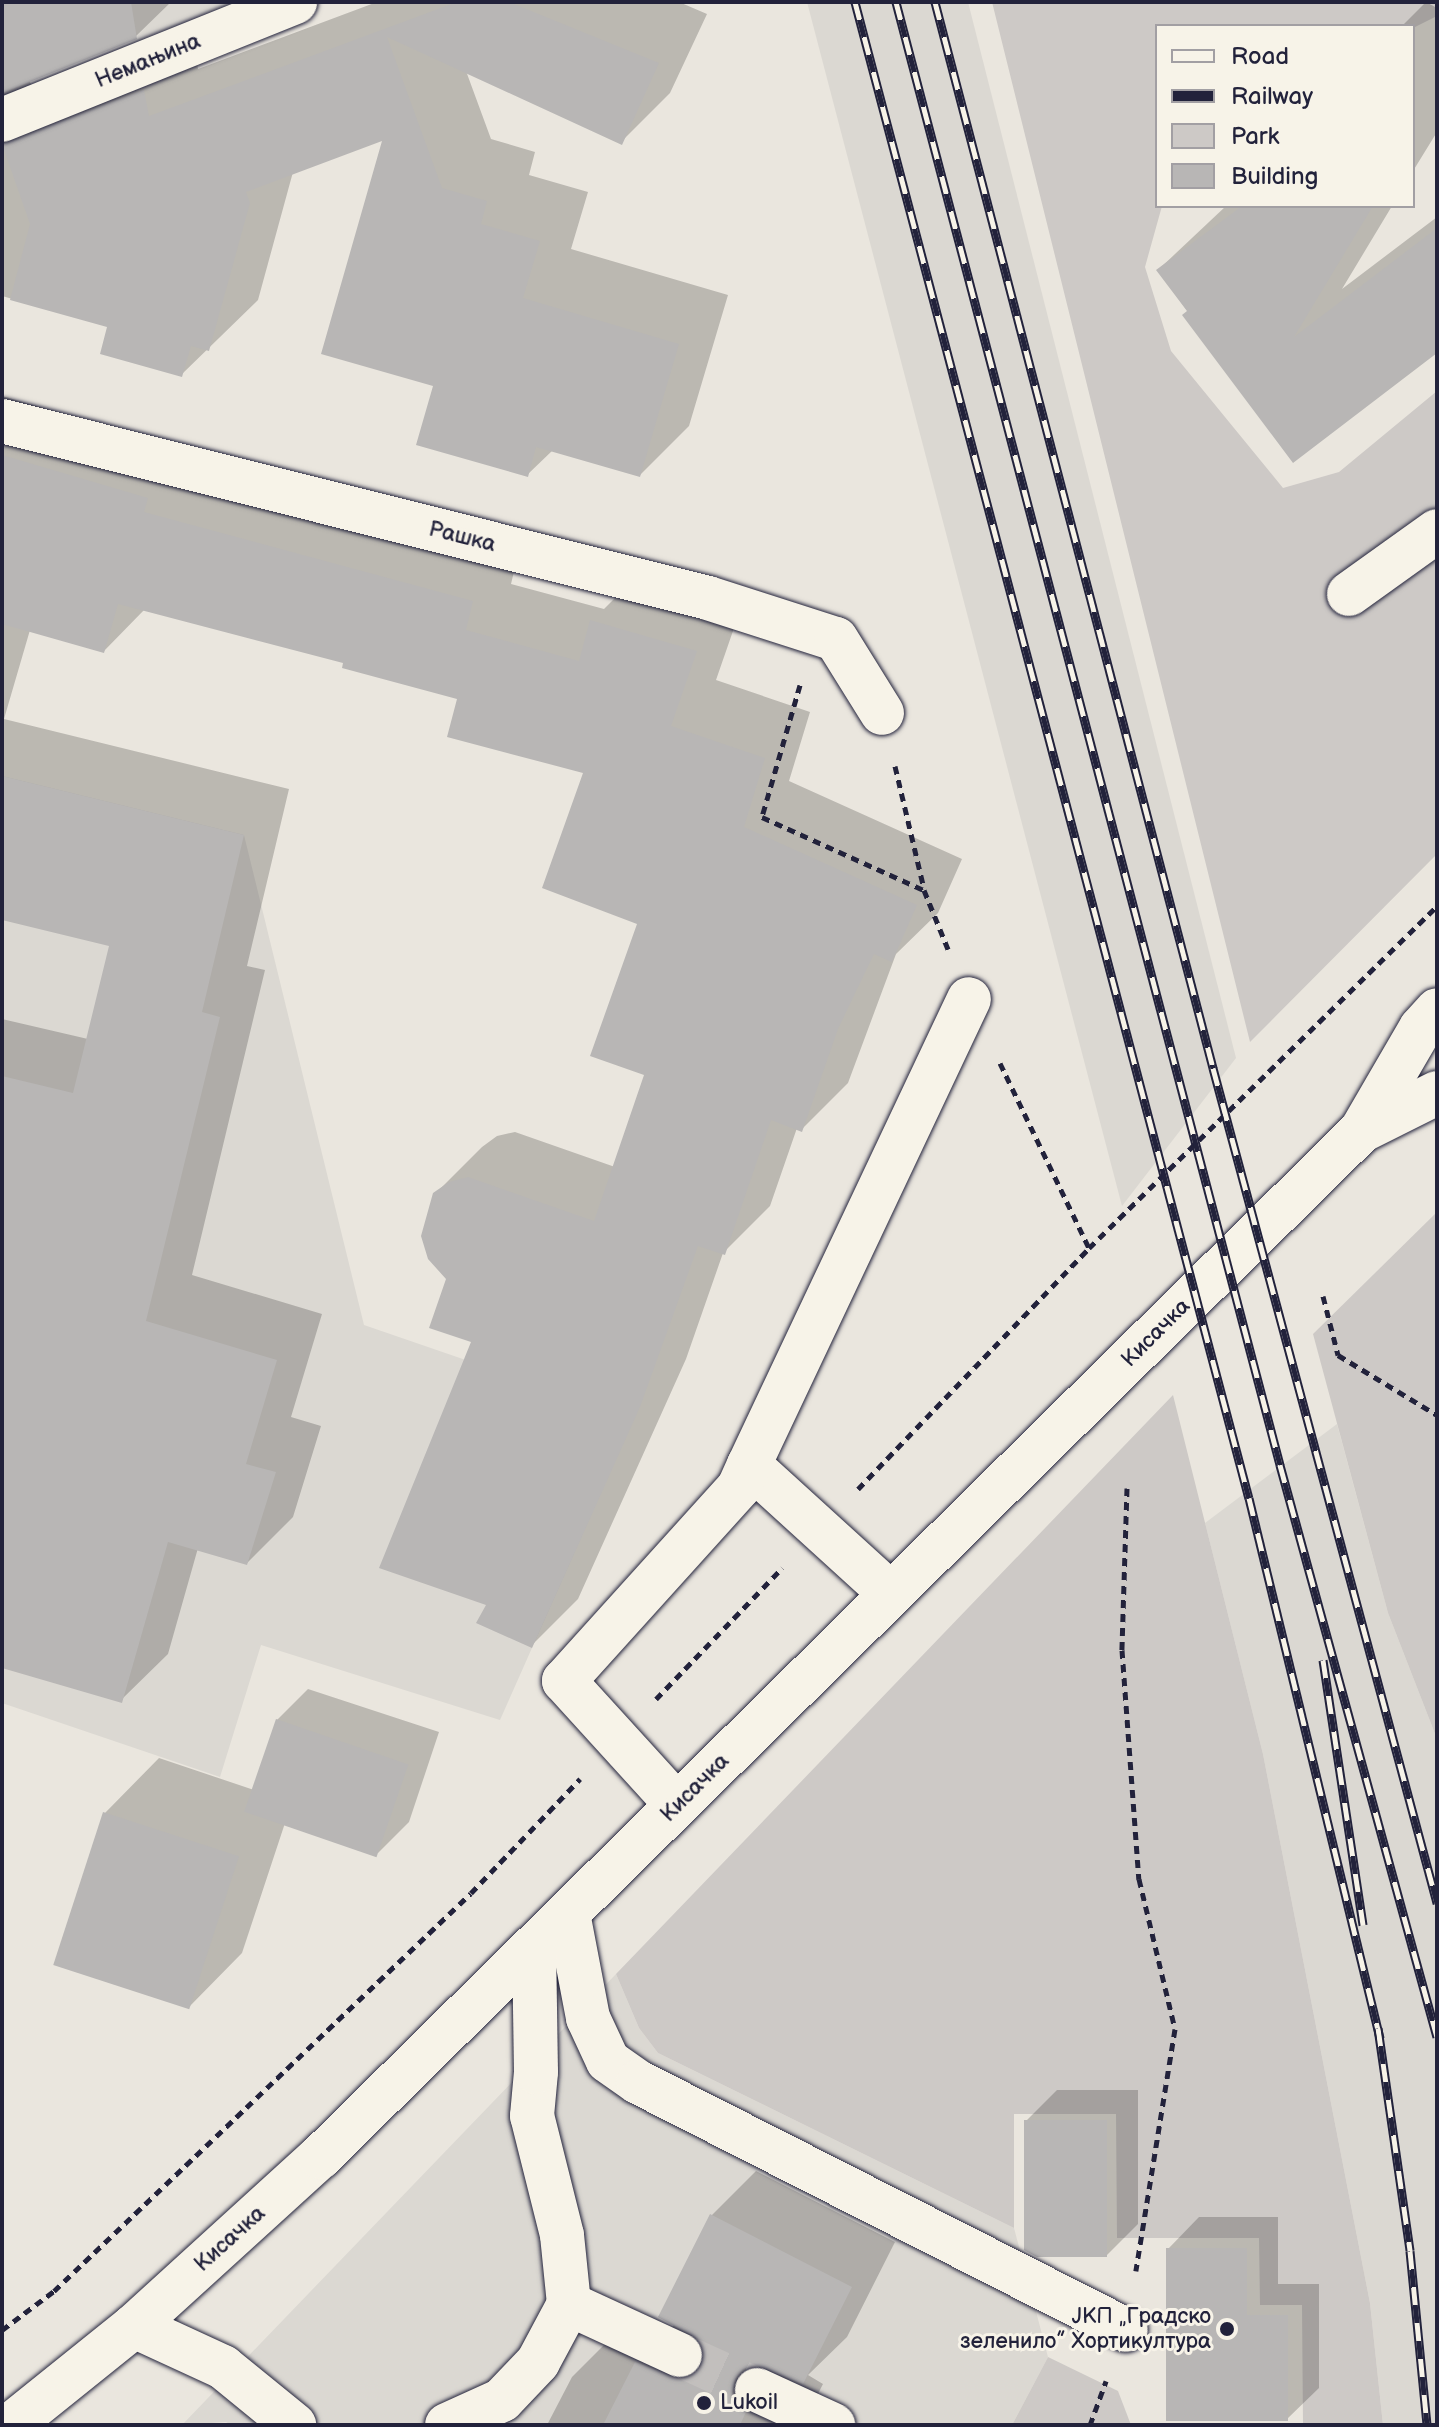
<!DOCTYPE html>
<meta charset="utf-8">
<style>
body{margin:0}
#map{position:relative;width:1439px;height:2427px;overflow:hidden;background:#eae6de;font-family:"Balsamiq Sans",sans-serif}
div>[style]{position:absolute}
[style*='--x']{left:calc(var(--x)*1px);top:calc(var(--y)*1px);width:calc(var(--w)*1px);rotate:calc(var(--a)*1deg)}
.built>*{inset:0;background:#dbd8d2}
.green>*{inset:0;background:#cdc9c6}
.shadow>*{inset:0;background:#0003}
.building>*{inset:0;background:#b8b6b5;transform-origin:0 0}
.minor-tunnel>*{height:44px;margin-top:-22px;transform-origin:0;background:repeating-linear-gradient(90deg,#c2bfbd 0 44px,transparent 0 66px)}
.path>*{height:5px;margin-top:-2.5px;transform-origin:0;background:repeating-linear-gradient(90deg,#22223b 0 8px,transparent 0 14px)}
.roads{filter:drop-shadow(0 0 2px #22223b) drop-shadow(0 0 2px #22223b)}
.minor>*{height:44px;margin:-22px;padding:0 22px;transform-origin:22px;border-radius:22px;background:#f7f3e8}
.major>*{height:44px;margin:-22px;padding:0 22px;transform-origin:22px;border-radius:22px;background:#f7f3e8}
.rail>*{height:9px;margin-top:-4.5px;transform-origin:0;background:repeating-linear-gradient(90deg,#f7f3e8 0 18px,#22223b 0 36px);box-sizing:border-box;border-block:2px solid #22223b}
.dots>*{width:22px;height:22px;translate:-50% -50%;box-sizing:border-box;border:4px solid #f7f3e8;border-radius:50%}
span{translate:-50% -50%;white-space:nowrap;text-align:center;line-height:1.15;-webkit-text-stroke:6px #f7f3e8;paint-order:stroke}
.street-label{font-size:22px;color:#22223b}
.poi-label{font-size:22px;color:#22223b}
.right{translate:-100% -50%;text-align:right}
.left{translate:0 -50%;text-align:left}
.frame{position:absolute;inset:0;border:4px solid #22223b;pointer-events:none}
.legend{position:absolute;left:1155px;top:24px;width:260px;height:184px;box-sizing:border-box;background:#f7f3e8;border:2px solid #a29fa3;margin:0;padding:10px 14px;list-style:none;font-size:24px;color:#22223b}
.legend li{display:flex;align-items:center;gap:16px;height:40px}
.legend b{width:40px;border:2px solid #a29fa3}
</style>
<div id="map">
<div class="built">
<div style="clip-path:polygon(2px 2px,261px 2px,2px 96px)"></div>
<div style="clip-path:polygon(807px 2px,968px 2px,1236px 1058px,1122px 1206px)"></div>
<div style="clip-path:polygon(2px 776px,244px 835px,364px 1325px,634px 1418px,500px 1720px,261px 1645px,220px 1777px,2px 1703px)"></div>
<div style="clip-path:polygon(1337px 1424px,1388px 1613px,1437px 1739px,1437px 2425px,1383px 2425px,1370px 2303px,1263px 1754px,1205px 1523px)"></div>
<div style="clip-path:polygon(616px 1974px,639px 2028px,658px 2053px,1014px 2228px,1048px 2357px,1012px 2425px,231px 2425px,226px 2422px,182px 2425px)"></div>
</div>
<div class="green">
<div style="clip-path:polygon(992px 2px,1437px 2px,1437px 16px,1413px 28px,1157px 26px,1157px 206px,1162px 206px,1145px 267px,1171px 351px,1283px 488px,1339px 472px,1437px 391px,1437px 854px,1250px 1042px)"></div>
<div style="clip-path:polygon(1437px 1212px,1437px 1739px,1388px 1613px,1313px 1334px)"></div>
<div style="clip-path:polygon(1173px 1395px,1263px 1754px,1370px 2303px,1383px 2425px,1303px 2425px,1302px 2305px,1260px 2305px,1259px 2238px,1117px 2238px,1116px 2114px,1014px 2114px,1014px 2228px,658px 2053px,639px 2028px,616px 1974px)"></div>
<div style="clip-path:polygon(1048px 2357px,1118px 2391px,1131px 2425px,1012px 2425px)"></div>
</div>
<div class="shadow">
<div style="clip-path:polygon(2px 2px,171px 2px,135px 37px,28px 80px,37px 91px,193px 42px,198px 69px,377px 2px,679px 2px,707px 14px,670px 93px,621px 142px,466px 71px,491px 139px,535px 152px,529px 175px,588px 192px,571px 249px,728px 295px,689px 426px,640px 475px,553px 450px,527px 475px,436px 385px,385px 138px,293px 172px,258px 300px,181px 375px,109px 326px,2px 296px)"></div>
<div style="clip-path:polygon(1426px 2px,1437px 8px,1437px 132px,1413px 171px,1413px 26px,1402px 26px)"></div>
<div style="clip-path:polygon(1226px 206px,1392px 206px,1342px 289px,1437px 217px,1437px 351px,1294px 460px,1158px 270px)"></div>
<div style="clip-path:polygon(2px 396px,193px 451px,518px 555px,511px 584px,604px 609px,638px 575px,742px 605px,716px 680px,810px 712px,789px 781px,962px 859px,938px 913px,896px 954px,848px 1083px,802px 1129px,797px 1128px,770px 1206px,723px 1253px,686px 1359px,578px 1599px,532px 1645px,489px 1604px,473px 1341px,448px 1278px,435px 1194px,482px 1147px,497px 1136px,515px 1132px,615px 1167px,647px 1074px,640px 922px,585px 772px,459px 697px,346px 662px,145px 609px,104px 651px,30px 630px,4px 719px,289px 789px,247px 966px,265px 970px,192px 1275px,322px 1314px,291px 1417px,321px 1426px,293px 1517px,247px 1563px,198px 1548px,168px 1654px,121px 1700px,2px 1666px,2px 1019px,88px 1039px,111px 945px,2px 918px)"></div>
<div style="clip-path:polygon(308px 1689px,439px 1732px,409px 1822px,378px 1853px,285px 1823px,242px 1953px,188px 2008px,105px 1813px,159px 1758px,254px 1790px,277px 1720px)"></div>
<div style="clip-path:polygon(1057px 2090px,1138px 2090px,1138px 2224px,1107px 2255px,1026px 2121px)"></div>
<div style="clip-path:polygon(756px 2171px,895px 2242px,847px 2337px,808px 2375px,823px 2384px,802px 2425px,547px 2425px,572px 2377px,616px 2333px,649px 2350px,675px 2324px,711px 2216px)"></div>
<div style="clip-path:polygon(1199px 2217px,1278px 2217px,1278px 2284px,1319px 2284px,1319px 2388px,1287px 2419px,1168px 2249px)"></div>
</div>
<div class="building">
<div style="clip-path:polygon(2px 2px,131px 2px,137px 39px,2px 93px)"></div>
<div style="clip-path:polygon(457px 2px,509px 2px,659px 63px,622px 145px,387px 37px,442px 188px,487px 201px,481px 224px,540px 241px,523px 298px,679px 344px,640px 477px,536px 447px,528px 477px,416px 445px,433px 386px,321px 354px,382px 141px,246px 192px,250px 203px,209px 351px,191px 346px,182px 377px,100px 354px,107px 327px,10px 300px,30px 224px,2px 144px,144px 90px,149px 116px)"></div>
<div style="clip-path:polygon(1242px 206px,1373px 206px,1294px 337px,1437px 228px,1437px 353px,1293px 463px,1182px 315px,1187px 311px,1156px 270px)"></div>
<div style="clip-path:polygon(2px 455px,148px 498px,144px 512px,473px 601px,466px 630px,579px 661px,590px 620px,697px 651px,671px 726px,765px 758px,744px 827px,917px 905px,892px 962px,874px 954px,838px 1029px,802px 1132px,771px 1120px,725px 1255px,698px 1246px,640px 1407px,532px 1648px,476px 1623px,486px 1605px,379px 1568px,471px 1342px,429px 1328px,446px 1279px,428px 1259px,421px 1236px,433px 1193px,449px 1182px,468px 1177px,594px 1221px,644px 1075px,590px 1056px,637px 924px,542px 888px,583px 773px,447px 737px,457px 699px,342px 668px,343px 663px,118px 604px,104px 653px,2px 624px)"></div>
<div style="clip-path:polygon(2px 776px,244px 835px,202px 1012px,220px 1017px,146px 1321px,277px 1360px,246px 1464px,276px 1472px,247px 1565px,168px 1542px,122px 1703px,2px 1668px,2px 1076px,73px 1093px,109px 946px,2px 920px)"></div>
<div style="left:276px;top:1719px;width:140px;height:98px;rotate:19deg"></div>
<div style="left:103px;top:1812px;width:143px;height:161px;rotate:18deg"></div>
<div style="clip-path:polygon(1024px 2120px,1107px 2120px,1107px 2257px,1037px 2257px,1024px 2250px)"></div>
<div style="clip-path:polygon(710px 2214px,852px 2287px,803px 2384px,755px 2365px,743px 2369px,735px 2379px,732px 2393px,737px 2405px,746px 2412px,740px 2425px,603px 2425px,635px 2362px,682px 2380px,694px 2376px,702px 2366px,705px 2352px,700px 2340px,658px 2317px)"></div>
<div style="clip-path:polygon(1166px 2248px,1247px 2248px,1247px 2315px,1288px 2315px,1288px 2421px,1166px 2421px)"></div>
</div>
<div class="minor-tunnel">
<div style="--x:680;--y:2355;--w:85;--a:24.4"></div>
</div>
<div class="path">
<div style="--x:800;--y:685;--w:137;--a:106.1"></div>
<div style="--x:762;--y:817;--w:178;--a:24.3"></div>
<div style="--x:924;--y:890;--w:64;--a:67.9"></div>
<div style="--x:895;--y:766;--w:126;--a:76.7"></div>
<div style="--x:1000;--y:1063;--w:205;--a:64.3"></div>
<div style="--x:1323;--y:1296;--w:61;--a:75.7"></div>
<div style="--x:1338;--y:1355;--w:116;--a:31.2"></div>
<div style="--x:1127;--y:1488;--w:162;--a:91.8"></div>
<div style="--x:1122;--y:1650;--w:230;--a:85.8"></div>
<div style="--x:1139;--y:1879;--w:154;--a:76.5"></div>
<div style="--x:1175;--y:2029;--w:245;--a:99.2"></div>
<div style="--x:858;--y:1489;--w:334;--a:-46.2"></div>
<div style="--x:1089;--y:1248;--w:488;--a:-44.5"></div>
<div style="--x:656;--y:1699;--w:182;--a:-46.1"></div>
<div style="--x:2;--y:2330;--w:65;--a:-36.9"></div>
<div style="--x:54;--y:2291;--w:576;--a:-43.66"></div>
<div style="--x:471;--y:1893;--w:158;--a:-46.3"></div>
<div style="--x:1090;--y:2425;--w:47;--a:-70"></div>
</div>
<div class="roads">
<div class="minor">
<div style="--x:2;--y:120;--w:316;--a:-21.9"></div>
<div style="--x:2;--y:421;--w:728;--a:14.07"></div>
<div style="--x:708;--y:598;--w:134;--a:17.8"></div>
<div style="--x:836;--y:639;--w:87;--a:58.1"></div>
<div style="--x:1349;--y:594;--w:108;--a:-35.6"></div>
<div style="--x:891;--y:1594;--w:192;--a:-137.7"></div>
<div style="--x:749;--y:1465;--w:515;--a:-64.73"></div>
<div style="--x:677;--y:1805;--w:168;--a:-132.3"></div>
<div style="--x:564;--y:1681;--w:261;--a:-47.9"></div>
<div style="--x:739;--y:1487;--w:24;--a:-66"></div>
<div style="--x:568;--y:1913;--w:107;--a:79.2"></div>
<div style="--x:588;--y:2018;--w:47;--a:65.1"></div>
<div style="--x:608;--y:2061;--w:37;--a:35"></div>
<div style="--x:638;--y:2082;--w:547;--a:26.94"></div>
<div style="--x:569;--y:2304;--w:122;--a:24.7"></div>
<div style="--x:134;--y:2326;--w:98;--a:24.7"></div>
<div style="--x:223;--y:2367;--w:92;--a:39.2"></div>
<div style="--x:757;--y:2390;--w:84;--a:24.7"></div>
<div style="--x:447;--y:2425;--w:60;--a:-24.4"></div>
<div style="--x:502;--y:2400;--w:52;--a:-46.5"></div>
<div style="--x:538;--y:2362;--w:66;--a:-61.9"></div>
<div style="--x:569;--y:2304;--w:69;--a:-95.8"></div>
<div style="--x:562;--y:2235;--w:123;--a:-104.1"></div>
<div style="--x:532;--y:2116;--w:44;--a:-84.8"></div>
<div style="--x:536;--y:2072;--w:125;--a:-90.9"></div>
</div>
<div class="major">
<div style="--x:1361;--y:1131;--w:85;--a:-26.6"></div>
<div style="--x:11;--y:2425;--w:158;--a:-38.8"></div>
<div style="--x:134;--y:2326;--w:251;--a:-42.3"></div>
<div style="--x:320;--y:2157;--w:1462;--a:-44.58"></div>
<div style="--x:1361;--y:1131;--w:119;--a:-59.8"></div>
<div style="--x:1421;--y:1028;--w:24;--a:-48"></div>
</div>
</div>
<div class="rail">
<div style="--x:855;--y:2;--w:1547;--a:75.25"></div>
<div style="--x:1249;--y:1498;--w:556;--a:76.36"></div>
<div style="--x:896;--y:2;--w:1513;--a:75.29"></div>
<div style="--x:1280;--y:1465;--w:593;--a:74.65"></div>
<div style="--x:935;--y:2;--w:1102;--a:75.38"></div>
<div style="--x:1213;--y:1068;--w:865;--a:74.98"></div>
<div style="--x:1323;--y:1660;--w:268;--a:81.4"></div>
<div style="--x:1378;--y:2028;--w:225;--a:81.8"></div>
<div style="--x:1410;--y:2251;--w:175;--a:84.4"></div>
</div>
<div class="dots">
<div style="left:1227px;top:2329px;background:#22223b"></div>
<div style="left:704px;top:2403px;background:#22223b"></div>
</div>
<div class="street-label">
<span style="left:148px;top:61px;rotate:-22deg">Немањина</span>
<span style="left:462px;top:537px;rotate:14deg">Рашка</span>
<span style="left:1156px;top:1333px;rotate:-45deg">Кисачка</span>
<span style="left:695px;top:1788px;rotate:-45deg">Кисачка</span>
<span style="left:230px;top:2239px;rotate:-42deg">Кисачка</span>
</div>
<div class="poi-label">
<span class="right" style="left:1211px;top:2329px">ЈКП „Градско<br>зеленило” Хортикултура</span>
<span class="left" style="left:720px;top:2403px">Lukoil</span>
</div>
<div class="frame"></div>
<ul class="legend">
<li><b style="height:10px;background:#f7f3e8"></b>Road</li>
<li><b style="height:10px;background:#22223b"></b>Railway</li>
<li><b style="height:22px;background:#cdc9c6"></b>Park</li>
<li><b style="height:22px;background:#b8b6b5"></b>Building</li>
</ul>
</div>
